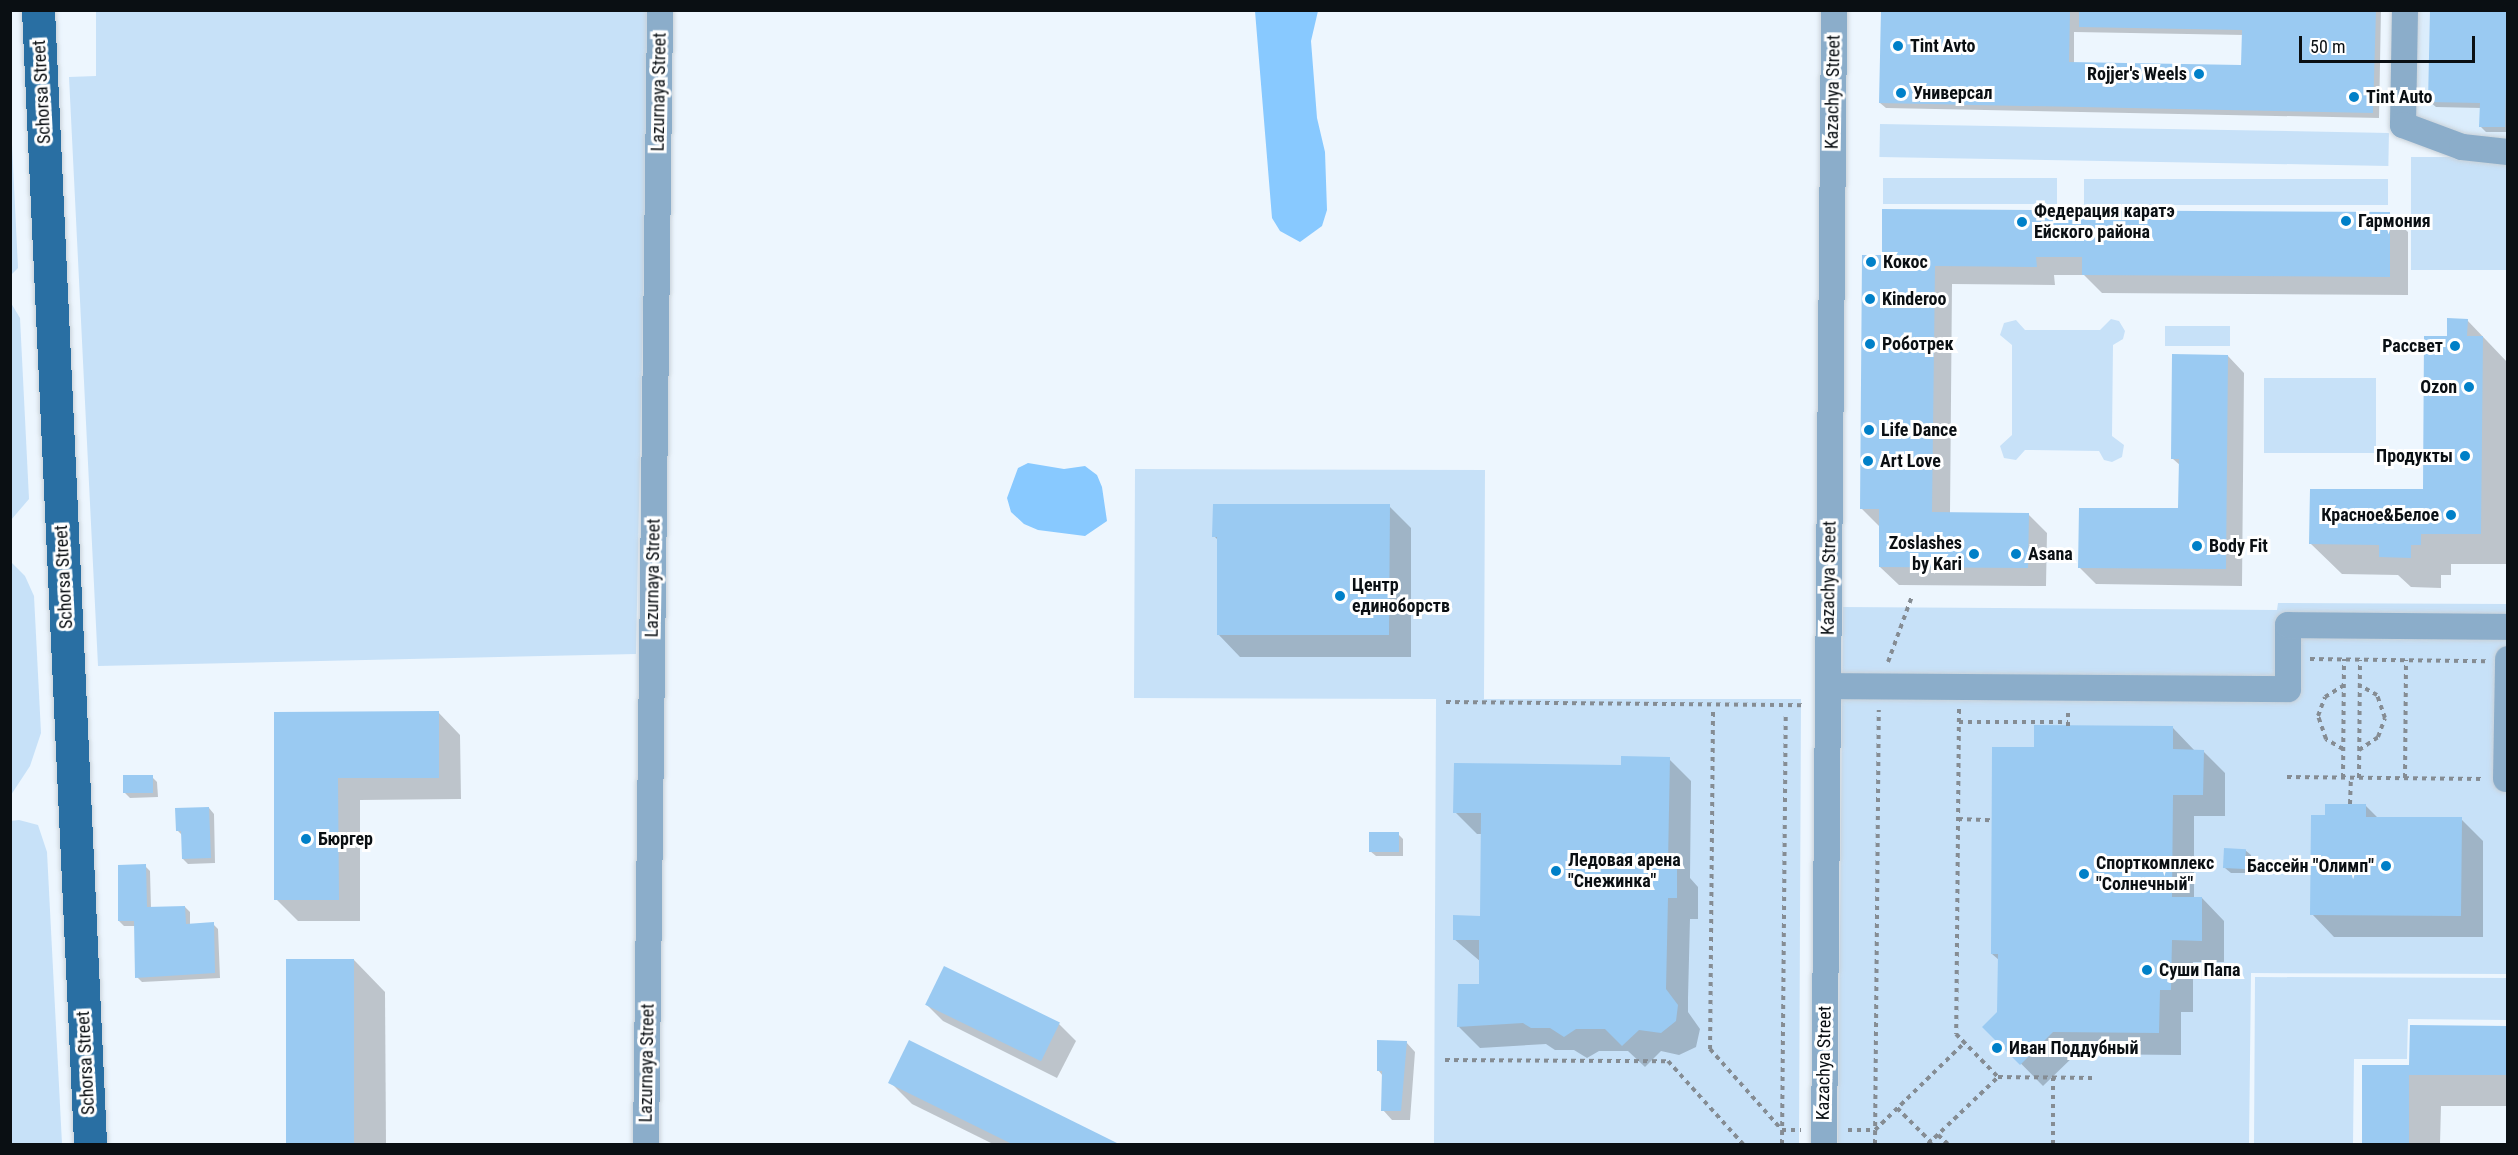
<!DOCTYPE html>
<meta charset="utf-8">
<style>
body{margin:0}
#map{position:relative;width:2518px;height:1155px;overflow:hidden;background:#edf6fe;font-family:"Roboto Condensed",sans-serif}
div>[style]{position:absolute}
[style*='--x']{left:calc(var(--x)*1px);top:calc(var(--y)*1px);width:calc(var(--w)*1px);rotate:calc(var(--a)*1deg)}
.built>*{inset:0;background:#dbedfc;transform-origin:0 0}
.green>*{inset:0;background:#c7e1f8;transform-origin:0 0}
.forest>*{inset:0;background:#88c9ff}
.shadow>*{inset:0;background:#0003}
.building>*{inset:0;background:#9acaf2;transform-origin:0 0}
.path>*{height:4px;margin-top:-2px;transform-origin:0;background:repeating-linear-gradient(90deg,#858c93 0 4.5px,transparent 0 9px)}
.roads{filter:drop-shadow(0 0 2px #c9d1d8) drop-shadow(0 0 2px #c9d1d8)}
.minor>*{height:26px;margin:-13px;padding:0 13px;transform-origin:13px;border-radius:13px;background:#8badca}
.major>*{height:33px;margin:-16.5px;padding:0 16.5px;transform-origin:16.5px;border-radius:16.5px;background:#296fa3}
.dots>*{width:16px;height:16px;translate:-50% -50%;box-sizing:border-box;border:3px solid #fff;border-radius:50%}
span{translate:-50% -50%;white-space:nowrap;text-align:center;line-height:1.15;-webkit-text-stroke:6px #fff;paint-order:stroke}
.poi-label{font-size:18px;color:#0a0f13;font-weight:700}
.left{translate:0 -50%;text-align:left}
.right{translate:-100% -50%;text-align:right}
.street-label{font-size:18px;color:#0a0f13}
.frame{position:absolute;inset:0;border:12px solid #0a0f13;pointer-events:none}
.scale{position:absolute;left:2299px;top:36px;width:176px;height:27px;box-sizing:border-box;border:3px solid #0a0f13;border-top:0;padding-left:8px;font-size:18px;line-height:21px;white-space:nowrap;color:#0a0f13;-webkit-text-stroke:4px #fff;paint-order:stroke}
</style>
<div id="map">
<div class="built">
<div style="left:2411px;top:11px;width:96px;height:127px"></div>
</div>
<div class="green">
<div style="clip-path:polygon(96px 11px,649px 11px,636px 654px,98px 666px,69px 77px,96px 76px)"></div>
<div style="clip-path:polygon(11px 124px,18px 268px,11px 275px,10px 275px)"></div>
<div style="left:1880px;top:124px;width:509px;height:33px;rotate:1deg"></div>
<div style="left:2411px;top:157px;width:96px;height:113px"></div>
<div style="left:1883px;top:178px;width:174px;height:26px"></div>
<div style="left:2084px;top:179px;width:304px;height:26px"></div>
<div style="clip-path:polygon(11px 303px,20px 318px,29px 499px,11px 520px)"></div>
<div style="clip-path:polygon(2111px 319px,2119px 321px,2125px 331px,2123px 339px,2113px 345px,2112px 436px,2124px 445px,2122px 457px,2112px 462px,2104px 460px,2099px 451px,2025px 450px,2016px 460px,2004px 458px,2000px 446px,2012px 435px,2012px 345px,2000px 335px,2004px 323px,2016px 320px,2025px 330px,2100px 330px)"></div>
<div style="left:2165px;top:326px;width:65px;height:20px"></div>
<div style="left:2264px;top:378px;width:112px;height:75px"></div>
<div style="clip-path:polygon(1135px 469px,1485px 470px,1484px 699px,1801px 699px,1799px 1144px,1434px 1144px,1436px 699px,1134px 698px)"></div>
<div style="clip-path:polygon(11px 562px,25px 576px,34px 596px,41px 733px,30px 766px,11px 795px)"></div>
<div style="clip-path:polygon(2278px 603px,2507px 604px,2507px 974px,2251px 973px,2249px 1144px,1838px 1144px,1843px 607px,2277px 610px)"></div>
<div style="clip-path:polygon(19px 820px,38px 825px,47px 852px,62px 1144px,11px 1144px,10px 821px)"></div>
<div style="clip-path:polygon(2255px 977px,2507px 978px,2507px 1020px,2408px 1019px,2407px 1059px,2354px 1059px,2353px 1144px,2254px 1144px)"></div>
</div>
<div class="forest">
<div style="clip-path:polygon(1255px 11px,1318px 11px,1311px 41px,1317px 118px,1325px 152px,1327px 210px,1322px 226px,1300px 242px,1280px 231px,1272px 218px)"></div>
<div style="clip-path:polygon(1028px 463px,1064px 469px,1085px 466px,1097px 475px,1102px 487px,1107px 521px,1085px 536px,1038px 530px,1024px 524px,1011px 512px,1007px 498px,1018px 468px)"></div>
</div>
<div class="shadow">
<div style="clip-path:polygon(evenodd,1882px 10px,2381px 10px,2379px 118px,1886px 108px,1880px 103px,1882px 10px,2074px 32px,2244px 35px,2243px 67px,2074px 64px,2074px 32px)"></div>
<div style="clip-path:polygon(2508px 10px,2508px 132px,2486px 132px,2481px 127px,2481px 108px,2436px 107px,2430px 102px)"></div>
<div style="clip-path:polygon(2389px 214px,2408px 232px,2408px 295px,2102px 293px,2084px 275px,2054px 275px,2055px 285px,1952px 284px,1950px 514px,2028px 514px,2047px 533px,2046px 586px,1899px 585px,1880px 567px,1881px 528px,1862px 509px,1883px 257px)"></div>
<div style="clip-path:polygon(2467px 320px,2508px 363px,2508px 564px,2451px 564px,2451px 575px,2441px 575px,2441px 588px,2411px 587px,2398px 575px,2342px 574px,2311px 544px,2424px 491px,2448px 337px)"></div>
<div style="clip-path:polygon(2228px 356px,2244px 373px,2242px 586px,2096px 584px,2080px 568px,2180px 510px,2181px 466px,2173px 459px)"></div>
<div style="clip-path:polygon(1389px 506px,1411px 528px,1411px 657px,1240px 657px,1218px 634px,1219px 541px,1214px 536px)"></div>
<div style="clip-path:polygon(438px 712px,460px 735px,461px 799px,360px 800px,360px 921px,298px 921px,276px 899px,275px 714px)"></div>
<div style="clip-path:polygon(2173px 728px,2195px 751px,2203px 751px,2225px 773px,2225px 816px,2194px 816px,2194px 898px,2202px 898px,2224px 921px,2224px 962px,2193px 962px,2193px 1012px,2181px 1012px,2181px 1055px,2076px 1054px,2043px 1086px,1985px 1027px,1999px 1013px,1999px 960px,1992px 954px,2035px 748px)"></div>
<div style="clip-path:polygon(1669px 759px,1691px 781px,1690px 878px,1698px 887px,1698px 919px,1690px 919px,1688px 998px,1688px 1012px,1700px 1029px,1696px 1047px,1679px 1055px,1661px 1051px,1645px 1067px,1628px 1051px,1599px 1051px,1587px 1058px,1574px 1050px,1555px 1050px,1546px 1044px,1480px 1048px,1458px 1026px,1480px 986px,1481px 962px,1454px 939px,1481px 917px,1482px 834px,1477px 834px,1455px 812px,1623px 766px)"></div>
<div style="clip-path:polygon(152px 777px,157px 782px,158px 797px,130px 798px,125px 793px)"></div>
<div style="clip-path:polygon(2366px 806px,2378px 818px,2461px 819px,2483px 841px,2483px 937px,2334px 937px,2312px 914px,2326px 816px)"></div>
<div style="clip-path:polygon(209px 808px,214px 814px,215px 863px,188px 864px,183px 859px,183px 836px,177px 830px)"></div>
<div style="clip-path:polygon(1398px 834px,1403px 839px,1403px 856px,1376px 856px,1370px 851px)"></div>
<div style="clip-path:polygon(2245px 850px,2251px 855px,2250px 873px,2231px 873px,2225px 868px)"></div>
<div style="clip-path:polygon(145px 866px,150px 871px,151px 908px,185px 907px,190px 912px,190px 925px,213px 924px,218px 929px,220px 978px,142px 982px,137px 977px,135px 926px,124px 926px,119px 921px)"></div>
<div style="clip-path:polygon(354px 960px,385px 992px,386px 1144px,289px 1144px,288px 961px)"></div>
<div style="clip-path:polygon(927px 1005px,1059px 1024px,1076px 1041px,1057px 1078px,943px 1021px)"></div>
<div style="clip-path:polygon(2508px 1027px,2508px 1106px,2441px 1106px,2440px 1144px,2363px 1144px,2364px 1066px,2411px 1066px)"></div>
<div style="clip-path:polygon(1406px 1042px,1415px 1052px,1410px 1120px,1392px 1120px,1383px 1110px,1383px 1076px,1378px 1070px)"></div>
<div style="clip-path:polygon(890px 1082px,1096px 1135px,1106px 1144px,993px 1144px,912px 1104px)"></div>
</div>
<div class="building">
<div style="clip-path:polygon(1881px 10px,2070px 10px,2069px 62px,2241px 65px,2242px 30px,2079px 27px,2079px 10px,2376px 10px,2373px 113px,1879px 103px)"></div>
<div style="clip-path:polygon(2430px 10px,2508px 10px,2505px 127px,2479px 127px,2480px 103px,2428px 102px)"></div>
<div style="clip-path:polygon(1882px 209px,2390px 212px,2390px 277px,2082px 275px,2082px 257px,2036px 257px,2037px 267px,1935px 266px,1932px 512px,2029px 513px,2028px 568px,1879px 567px,1879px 509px,1860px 509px,1862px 255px,1882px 255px)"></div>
<div style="clip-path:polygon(2447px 318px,2468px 319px,2467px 336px,2483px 336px,2481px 534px,2421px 534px,2421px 545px,2411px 545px,2411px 558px,2379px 557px,2379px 545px,2309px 544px,2310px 489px,2423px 489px,2424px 336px,2447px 336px)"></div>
<div style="clip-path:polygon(2172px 354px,2228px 355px,2226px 569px,2078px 568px,2079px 508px,2178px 508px,2179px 459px,2171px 459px)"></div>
<div style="clip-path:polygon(1213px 504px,1390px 504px,1389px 635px,1217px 635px,1217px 537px,1212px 537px)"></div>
<div style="clip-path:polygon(439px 711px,439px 778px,338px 778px,339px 900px,274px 900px,274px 712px)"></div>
<div style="clip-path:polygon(2034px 725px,2173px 726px,2173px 749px,2204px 750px,2203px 795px,2173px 795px,2172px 897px,2202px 897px,2202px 941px,2172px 940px,2171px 990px,2160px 990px,2159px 1033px,2053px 1032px,2020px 1065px,1982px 1027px,1997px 1012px,1998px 954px,1991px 954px,1992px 747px,2034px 747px)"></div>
<div style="clip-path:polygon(1621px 756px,1670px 757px,1668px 863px,1677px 863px,1677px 898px,1668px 898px,1666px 989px,1678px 1005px,1676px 1021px,1661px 1033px,1639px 1030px,1622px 1046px,1605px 1029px,1576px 1029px,1564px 1037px,1550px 1028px,1531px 1028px,1523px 1023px,1457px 1027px,1458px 984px,1479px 984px,1479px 940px,1453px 940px,1453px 915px,1480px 916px,1481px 813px,1453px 813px,1454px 763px,1621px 765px)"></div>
<div style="left:153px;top:775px;width:18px;height:30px;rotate:90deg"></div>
<div style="clip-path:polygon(2325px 804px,2366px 804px,2366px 817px,2462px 817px,2461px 916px,2310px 915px,2311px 815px,2325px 815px)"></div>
<div style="clip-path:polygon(209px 807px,211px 858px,182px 859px,181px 831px,176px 831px,175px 808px)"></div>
<div style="left:1369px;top:832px;width:30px;height:20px"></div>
<div style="left:2224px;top:848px;width:22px;height:20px;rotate:3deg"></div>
<div style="clip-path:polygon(146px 864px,147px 907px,185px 906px,186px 924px,214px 922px,215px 973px,135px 978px,134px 921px,118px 921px,118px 865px)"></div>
<div style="left:286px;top:959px;width:68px;height:185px"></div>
<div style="left:944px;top:966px;width:129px;height:43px;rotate:26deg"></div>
<div style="clip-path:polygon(2410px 1025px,2508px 1026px,2508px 1075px,2409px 1075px,2409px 1144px,2362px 1144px,2362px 1065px,2409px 1065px)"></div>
<div style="clip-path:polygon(909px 1040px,1119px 1144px,1012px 1144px,888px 1083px)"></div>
<div style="clip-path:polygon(1377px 1040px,1407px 1041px,1401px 1111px,1381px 1111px,1382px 1071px,1377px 1071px)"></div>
</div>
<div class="path">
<div style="--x:2310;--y:659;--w:176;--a:0.7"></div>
<div style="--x:1888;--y:662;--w:70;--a:-70"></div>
<div style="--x:1446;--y:702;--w:359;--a:0.5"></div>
<div style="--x:1959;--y:709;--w:325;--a:90.5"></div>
<div style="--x:1956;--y:1034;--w:60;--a:45.7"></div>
<div style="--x:1998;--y:1077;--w:94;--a:0.6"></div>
<div style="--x:1713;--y:712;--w:337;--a:90.5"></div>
<div style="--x:1710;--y:1049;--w:108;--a:48.4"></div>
<div style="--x:1782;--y:1130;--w:19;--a:0"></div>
<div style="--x:1959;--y:722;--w:109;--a:0"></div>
<div style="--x:2068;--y:726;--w:16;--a:-90"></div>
<div style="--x:2343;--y:749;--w:20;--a:-150"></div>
<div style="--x:2326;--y:739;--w:24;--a:-109"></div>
<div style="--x:2318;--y:716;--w:20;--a:-70"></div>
<div style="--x:2325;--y:697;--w:22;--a:-32"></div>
<div style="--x:2359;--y:750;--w:23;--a:-34"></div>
<div style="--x:2378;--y:737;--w:20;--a:-70"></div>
<div style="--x:2385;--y:718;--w:24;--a:-109"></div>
<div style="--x:2377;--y:695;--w:21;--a:-151"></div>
<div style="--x:2287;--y:777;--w:197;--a:0.6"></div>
<div style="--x:2343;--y:778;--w:119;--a:-89.5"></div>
<div style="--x:2359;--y:778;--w:118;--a:-89.5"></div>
<div style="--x:2405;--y:778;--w:118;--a:-89.5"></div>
<div style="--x:2350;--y:804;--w:26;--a:-88"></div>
<div style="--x:1958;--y:819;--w:34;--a:2"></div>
<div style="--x:1445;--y:1060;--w:223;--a:0.3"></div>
<div style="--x:1668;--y:1061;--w:112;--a:47.9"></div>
<div style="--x:1897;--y:1108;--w:48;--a:45"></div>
<div style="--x:1848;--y:1130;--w:27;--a:0"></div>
<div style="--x:1875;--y:1130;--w:124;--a:-44.3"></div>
<div style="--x:1938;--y:1135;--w:13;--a:42"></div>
<div style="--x:1782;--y:1144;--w:432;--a:-89.5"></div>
<div style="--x:1875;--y:1144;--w:434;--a:-89.5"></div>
<div style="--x:1928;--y:1144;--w:97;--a:-43.7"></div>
<div style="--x:2053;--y:1144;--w:66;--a:-90"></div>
</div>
<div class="roads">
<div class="minor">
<div style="--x:2405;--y:10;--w:115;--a:91"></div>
<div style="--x:2403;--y:125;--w:63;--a:20.4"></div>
<div style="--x:2462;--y:147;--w:46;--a:6.2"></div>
<div style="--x:1828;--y:686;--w:460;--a:0.4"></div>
<div style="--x:2288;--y:689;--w:64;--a:-90"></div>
<div style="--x:2288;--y:625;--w:220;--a:0.5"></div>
<div style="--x:2506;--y:779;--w:120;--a:-89"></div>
<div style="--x:646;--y:1144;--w:1134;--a:-89.29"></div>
<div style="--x:1824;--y:1144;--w:1134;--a:-89.49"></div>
</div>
<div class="major">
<div style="--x:38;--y:10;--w:1135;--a:87.37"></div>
</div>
</div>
<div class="dots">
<div style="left:1898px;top:46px;background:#0080c8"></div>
<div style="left:2199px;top:74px;background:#0080c8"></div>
<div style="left:1901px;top:93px;background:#0080c8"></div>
<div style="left:2354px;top:97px;background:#0080c8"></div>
<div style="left:2346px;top:221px;background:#0080c8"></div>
<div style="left:2022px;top:222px;background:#0080c8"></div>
<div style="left:1871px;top:262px;background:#0080c8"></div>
<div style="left:1870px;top:299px;background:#0080c8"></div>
<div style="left:1870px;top:344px;background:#0080c8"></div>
<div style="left:2455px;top:346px;background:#0080c8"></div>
<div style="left:2469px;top:387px;background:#0080c8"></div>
<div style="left:1869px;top:430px;background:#0080c8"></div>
<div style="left:2465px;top:456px;background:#0080c8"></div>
<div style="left:1868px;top:461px;background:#0080c8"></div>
<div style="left:2451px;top:515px;background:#0080c8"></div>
<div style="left:2197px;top:546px;background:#0080c8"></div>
<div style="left:1974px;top:554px;background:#0080c8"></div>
<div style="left:2016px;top:554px;background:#0080c8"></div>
<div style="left:1340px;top:596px;background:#0080c8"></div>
<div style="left:306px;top:839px;background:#0080c8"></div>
<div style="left:2386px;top:866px;background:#0080c8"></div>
<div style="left:1556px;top:871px;background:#0080c8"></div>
<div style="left:2084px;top:874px;background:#0080c8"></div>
<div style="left:2147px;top:970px;background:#0080c8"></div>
<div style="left:1997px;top:1048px;background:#0080c8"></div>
</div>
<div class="poi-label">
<span class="left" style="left:1910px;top:46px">Tint Avto</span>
<span class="right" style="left:2187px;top:74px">Rojjer's Weels</span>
<span class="left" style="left:1913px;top:93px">Универсал</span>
<span class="left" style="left:2366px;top:97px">Tint Auto</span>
<span class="left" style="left:2034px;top:222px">Федерация каратэ<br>Ейского района</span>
<span class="left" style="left:2358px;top:221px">Гармония</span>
<span class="left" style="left:1883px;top:262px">Кокос</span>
<span class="left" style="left:1882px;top:299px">Kinderoo</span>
<span class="left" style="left:1882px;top:344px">Роботрек</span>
<span class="right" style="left:2443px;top:346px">Рассвет</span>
<span class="right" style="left:2457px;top:387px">Ozon</span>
<span class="left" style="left:1881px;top:430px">Life Dance</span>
<span class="right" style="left:2453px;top:456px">Продукты</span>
<span class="left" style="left:1880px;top:461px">Art Love</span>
<span class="right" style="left:2439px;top:515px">Красное&amp;Белое</span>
<span class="right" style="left:1962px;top:554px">Zoslashes<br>by Kari</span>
<span class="left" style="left:2209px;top:546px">Body Fit</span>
<span class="left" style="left:2028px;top:554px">Asana</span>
<span class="left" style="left:1352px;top:596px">Центр<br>единоборств</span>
<span class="left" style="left:318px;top:839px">Бюргер</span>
<span class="left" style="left:1568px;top:871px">Ледовая арена<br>"Снежинка"</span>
<span class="left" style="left:2096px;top:874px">Спорткомплекс<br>"Солнечный"</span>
<span class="right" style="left:2374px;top:866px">Бассейн "Олимп"</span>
<span class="left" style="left:2159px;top:970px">Суши Папа</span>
<span class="left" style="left:2009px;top:1048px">Иван Поддубный</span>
</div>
<div class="street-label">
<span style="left:42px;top:92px;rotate:-93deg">Schorsa Street</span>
<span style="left:659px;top:92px;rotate:-89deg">Lazurnaya Street</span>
<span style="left:1833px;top:92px;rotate:-89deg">Kazachya Street</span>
<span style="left:64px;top:577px;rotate:-93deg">Schorsa Street</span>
<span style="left:653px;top:578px;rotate:-89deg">Lazurnaya Street</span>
<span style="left:1829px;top:578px;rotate:-89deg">Kazachya Street</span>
<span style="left:86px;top:1063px;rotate:-93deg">Schorsa Street</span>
<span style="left:647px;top:1063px;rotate:-89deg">Lazurnaya Street</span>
<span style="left:1824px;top:1063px;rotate:-89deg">Kazachya Street</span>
</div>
<div class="frame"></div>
<div class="scale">50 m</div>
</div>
